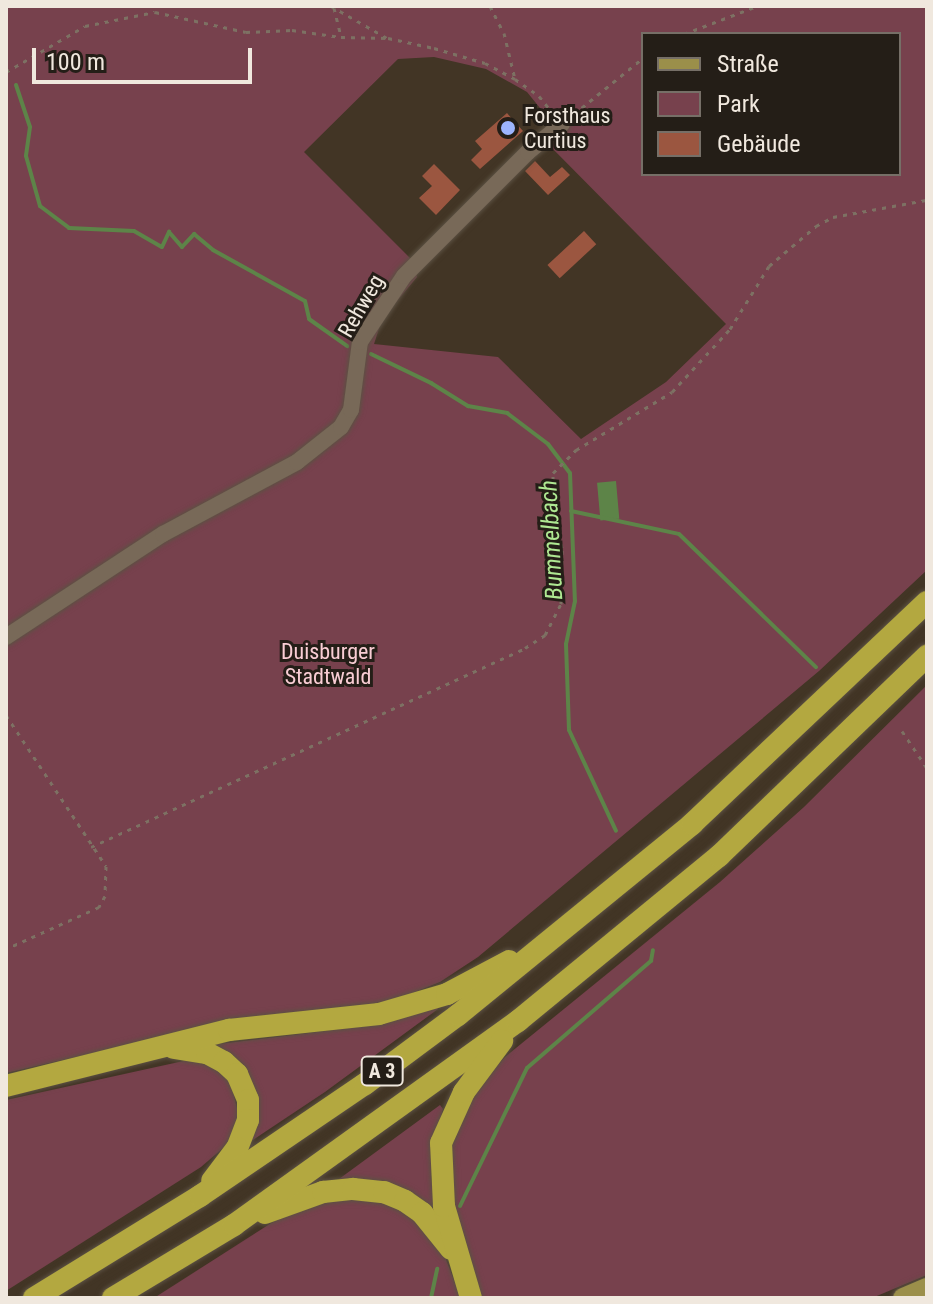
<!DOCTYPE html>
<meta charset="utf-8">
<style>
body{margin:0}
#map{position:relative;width:933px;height:1304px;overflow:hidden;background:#423525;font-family:"Roboto Condensed",sans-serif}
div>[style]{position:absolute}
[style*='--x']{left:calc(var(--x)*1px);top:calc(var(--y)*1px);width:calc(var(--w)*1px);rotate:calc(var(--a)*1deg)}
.green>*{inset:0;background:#77414d}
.water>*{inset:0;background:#5d8448;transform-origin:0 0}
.stream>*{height:4px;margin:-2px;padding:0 2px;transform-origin:2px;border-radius:2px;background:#5d8448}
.building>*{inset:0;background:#9b5640;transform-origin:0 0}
.path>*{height:3px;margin-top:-1.5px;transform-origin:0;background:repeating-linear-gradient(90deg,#7d7163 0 4px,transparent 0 10px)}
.roads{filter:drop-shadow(0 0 2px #5c5143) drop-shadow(0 0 2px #5c5143)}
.minor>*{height:16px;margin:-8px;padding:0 8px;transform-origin:8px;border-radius:8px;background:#786958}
.major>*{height:20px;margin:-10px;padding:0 10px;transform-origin:10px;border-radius:10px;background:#9b8f4a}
.highway>*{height:22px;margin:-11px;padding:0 11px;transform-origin:11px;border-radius:11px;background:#b3a840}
.dots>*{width:22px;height:22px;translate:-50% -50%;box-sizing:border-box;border:4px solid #241e17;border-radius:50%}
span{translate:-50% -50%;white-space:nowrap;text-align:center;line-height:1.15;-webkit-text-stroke:6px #241e17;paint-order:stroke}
.shield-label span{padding:2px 6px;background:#241e17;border:2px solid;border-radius:6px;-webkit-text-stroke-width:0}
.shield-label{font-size:20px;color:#f0e8de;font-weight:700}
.poi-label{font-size:22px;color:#f0e8de}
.left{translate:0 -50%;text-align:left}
.street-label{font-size:22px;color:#f0e8de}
.park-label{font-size:22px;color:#f9cdd4}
.water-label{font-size:24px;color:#afe892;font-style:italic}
.frame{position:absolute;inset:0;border:8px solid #f0e8de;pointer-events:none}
.legend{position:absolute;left:641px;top:32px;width:260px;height:144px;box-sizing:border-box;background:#241e17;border:2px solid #766f67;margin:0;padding:10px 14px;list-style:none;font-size:24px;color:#f0e8de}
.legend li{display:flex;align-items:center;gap:16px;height:40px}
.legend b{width:40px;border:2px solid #766f67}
.scale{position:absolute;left:32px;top:48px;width:220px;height:36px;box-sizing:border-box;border:4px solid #f0e8de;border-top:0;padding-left:10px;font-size:24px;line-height:28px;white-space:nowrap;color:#f0e8de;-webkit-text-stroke:6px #241e17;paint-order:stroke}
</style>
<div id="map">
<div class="green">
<div style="clip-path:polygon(evenodd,6px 6px,927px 6px,927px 570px,819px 671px,478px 957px,440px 982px,392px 1001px,137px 1043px,6px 1073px,6px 6px,643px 34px,899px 34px,899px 174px,643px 174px,643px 34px,6px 6px,434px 57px,486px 69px,527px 92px,561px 134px,548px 144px,726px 324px,666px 382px,581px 439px,498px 357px,374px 344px,382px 319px,417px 277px,412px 260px,304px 152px,398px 59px,434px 57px)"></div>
<div style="clip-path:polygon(927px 685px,927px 1275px,872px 1298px,481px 1298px,453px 1212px,448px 1143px,470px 1096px,505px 1057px,720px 882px,804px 807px)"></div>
<div style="clip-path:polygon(436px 1006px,438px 1009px,325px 1092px,250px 1142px,253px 1130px,210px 1045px,382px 1024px)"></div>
<div style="clip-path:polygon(188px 1060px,218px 1068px,230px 1079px,239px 1117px,229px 1143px,201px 1167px,6px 1291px,6px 1100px)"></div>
<div style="clip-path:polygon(440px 1105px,443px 1109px,432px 1153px,431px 1178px,437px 1212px,339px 1179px)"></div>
<div style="clip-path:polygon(355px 1193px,406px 1207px,438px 1239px,461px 1298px,154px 1298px,298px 1206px)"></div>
</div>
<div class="water">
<div style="left:616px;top:481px;width:38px;height:19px;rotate:85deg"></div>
</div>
<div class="stream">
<div style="--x:16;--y:85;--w:44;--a:71.6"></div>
<div style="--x:30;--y:127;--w:29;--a:98"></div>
<div style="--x:26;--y:156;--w:52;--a:74.4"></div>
<div style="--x:40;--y:206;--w:36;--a:37"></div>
<div style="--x:69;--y:228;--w:65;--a:2.6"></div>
<div style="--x:134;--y:231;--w:32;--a:30"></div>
<div style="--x:162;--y:247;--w:17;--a:-65"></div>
<div style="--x:169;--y:232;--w:20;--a:49"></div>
<div style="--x:182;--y:247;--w:18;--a:-47"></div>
<div style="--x:194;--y:234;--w:25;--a:40"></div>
<div style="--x:213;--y:250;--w:105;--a:29"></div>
<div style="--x:305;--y:301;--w:18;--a:77"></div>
<div style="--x:309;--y:319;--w:47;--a:35.4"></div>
<div style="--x:371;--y:354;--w:67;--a:25.8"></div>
<div style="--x:431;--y:383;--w:44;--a:31.9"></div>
<div style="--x:468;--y:406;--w:40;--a:10"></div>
<div style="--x:507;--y:413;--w:51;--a:37.1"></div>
<div style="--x:548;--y:444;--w:36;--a:53"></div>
<div style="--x:570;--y:473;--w:128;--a:87.8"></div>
<div style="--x:575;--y:601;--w:44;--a:101.8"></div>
<div style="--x:566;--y:644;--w:86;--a:88"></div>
<div style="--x:569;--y:730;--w:111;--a:65"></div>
<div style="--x:571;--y:511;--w:110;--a:12"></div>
<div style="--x:679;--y:534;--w:191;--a:44.2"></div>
<div style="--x:460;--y:1206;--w:153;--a:-64.1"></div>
<div style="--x:527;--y:1068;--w:164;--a:-40.8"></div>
<div style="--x:651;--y:961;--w:11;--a:-80"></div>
<div style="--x:431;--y:1298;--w:30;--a:-78"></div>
</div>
<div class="building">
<div style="clip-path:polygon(507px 113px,523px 131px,480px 169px,471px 160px,482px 149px,475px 141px)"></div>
<div style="clip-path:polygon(535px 161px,550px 177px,562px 167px,570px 175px,548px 195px,525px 171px)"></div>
<div style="clip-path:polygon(434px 164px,460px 190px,436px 215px,419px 198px,432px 186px,422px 176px)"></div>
<div style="left:584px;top:231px;width:18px;height:50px;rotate:47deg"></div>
</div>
<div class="path">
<div style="--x:331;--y:6;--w:64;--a:29.7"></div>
<div style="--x:490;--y:6;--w:30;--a:63"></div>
<div style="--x:504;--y:33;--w:47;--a:76.6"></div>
<div style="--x:334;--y:8;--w:30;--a:76"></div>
<div style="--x:684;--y:34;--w:78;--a:-21"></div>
<div style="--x:6;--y:72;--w:91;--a:-30.2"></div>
<div style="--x:85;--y:26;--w:71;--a:-11.3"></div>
<div style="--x:155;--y:12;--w:93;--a:12.4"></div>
<div style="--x:246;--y:32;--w:46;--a:-2.5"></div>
<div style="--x:292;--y:30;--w:49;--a:8.1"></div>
<div style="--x:341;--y:37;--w:47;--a:1.2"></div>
<div style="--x:388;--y:38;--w:47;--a:12.3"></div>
<div style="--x:434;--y:48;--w:53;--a:16.4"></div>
<div style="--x:485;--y:63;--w:34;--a:28"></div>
<div style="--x:515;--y:79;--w:29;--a:35"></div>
<div style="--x:539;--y:96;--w:21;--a:51"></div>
<div style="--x:574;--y:114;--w:89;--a:-39.1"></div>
<div style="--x:6;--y:715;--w:181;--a:56.5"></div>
<div style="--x:106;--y:866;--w:30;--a:92"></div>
<div style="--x:105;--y:896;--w:13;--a:119"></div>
<div style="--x:99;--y:907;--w:102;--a:155.7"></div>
<div style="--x:902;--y:731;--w:45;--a:56"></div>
<div style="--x:91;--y:847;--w:477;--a:-24.6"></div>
<div style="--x:525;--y:648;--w:24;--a:-33"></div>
<div style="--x:545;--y:635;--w:35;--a:-63"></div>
<div style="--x:561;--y:604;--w:56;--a:-89"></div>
<div style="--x:562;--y:548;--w:38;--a:-104"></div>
<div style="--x:553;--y:511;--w:38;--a:-90"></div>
<div style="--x:553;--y:473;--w:33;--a:-45"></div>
<div style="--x:576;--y:450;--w:112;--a:-31.1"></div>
<div style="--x:672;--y:392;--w:86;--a:-47.4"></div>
<div style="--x:730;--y:329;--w:74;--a:-58.2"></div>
<div style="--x:769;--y:266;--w:62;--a:-40.4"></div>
<div style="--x:816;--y:226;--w:19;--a:-28"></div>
<div style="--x:833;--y:217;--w:96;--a:-10.3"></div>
</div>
<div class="roads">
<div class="minor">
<div style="--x:6;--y:637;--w:188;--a:-33.3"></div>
<div style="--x:163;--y:534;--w:152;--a:-28.2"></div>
<div style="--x:297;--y:462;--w:56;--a:-38.5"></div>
<div style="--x:341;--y:427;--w:20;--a:-60"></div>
<div style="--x:351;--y:410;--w:69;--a:-82.5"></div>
<div style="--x:360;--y:342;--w:79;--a:-56.3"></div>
<div style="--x:404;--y:276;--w:175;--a:-45"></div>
<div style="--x:528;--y:152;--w:44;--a:-39.5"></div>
</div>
<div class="major">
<div style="--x:903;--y:1298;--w:26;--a:-23"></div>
</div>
<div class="highway">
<div style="--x:174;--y:1048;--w:33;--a:9"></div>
<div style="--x:207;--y:1053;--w:19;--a:28"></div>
<div style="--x:224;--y:1062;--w:18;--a:43"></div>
<div style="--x:237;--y:1074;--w:28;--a:67"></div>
<div style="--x:248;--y:1100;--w:20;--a:90"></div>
<div style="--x:248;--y:1120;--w:30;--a:111"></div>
<div style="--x:237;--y:1148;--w:41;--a:127.1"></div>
<div style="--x:6;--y:1086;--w:230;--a:-14.1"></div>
<div style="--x:229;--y:1030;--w:151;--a:-6.1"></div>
<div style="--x:379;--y:1014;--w:71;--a:-16.4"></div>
<div style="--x:447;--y:994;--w:70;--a:-28"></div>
<div style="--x:265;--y:1213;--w:62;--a:-19.9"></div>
<div style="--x:323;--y:1192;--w:30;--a:-6"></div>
<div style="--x:353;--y:1189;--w:31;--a:6"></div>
<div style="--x:384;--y:1192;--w:23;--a:23"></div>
<div style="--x:405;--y:1201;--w:21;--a:35"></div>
<div style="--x:422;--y:1213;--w:46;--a:51.1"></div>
<div style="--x:34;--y:1298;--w:195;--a:-31.6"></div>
<div style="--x:200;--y:1196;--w:199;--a:-34.2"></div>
<div style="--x:365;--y:1084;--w:116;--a:-36.6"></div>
<div style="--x:458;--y:1015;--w:302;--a:-39.2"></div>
<div style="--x:692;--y:824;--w:323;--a:-43.4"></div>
<div style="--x:113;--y:1298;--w:141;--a:-31.1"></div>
<div style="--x:234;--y:1225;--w:350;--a:-35.7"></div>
<div style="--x:518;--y:1021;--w:260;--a:-39.4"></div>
<div style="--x:719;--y:856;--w:289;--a:-43.9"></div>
<div style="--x:471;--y:1298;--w:96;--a:-106.4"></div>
<div style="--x:444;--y:1206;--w:63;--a:-92.7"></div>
<div style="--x:441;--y:1143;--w:56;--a:-65.7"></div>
<div style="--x:464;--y:1092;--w:64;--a:-53.3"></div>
</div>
</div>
<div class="dots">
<div style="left:508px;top:128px;background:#9cb4fd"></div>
</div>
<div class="shield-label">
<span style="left:382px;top:1071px">A 3</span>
</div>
<div class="poi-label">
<span class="left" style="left:524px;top:128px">Forsthaus<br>Curtius</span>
</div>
<div class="street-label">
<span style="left:361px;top:306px;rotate:-60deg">Rehweg</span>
</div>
<div class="park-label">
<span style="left:328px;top:664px">Duisburger<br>Stadtwald</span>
</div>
<div class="water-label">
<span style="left:552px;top:540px;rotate:-93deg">Bummelbach</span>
</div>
<div class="frame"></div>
<ul class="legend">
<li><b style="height:10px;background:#9b8f4a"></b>Straße</li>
<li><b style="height:22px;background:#77414d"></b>Park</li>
<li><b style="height:22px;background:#9b5640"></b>Gebäude</li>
</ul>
<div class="scale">100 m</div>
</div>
